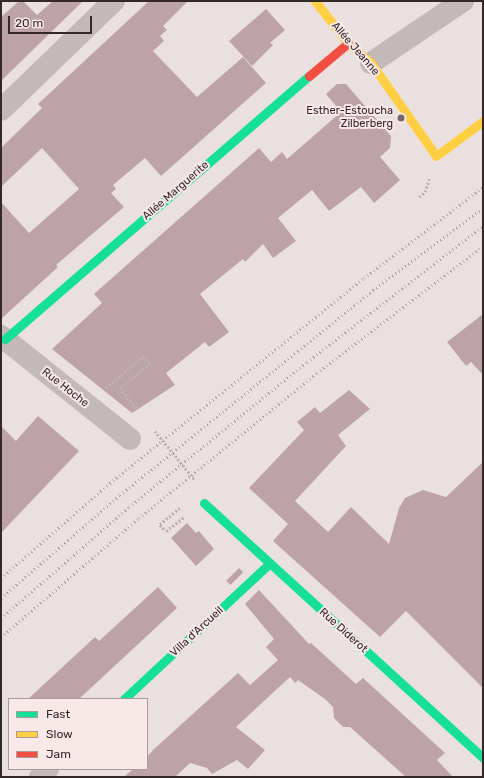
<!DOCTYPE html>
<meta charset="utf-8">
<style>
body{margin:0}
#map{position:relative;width:484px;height:778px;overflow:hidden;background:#ebe0e0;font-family:Rubik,sans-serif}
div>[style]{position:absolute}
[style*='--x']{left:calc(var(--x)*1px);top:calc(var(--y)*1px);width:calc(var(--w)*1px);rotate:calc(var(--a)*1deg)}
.building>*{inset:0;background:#bda3a7;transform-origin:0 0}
.path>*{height:2.5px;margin-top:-1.25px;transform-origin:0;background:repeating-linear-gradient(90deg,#bdb1b2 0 2px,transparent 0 4px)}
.street>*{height:22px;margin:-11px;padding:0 11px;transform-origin:11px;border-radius:11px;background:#c4b9b9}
.fast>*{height:9px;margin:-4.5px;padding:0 4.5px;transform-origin:4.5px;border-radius:4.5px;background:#16e098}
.slow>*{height:9px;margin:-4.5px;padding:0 4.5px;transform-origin:4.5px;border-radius:4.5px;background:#ffcf43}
.jam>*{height:9px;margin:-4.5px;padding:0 4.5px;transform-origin:4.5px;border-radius:4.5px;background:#f24e42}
.rail>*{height:3px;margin-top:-1.5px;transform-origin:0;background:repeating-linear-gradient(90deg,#aca3a4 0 1px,transparent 0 4px)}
.dots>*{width:11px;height:11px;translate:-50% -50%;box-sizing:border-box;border:2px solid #f8e8e7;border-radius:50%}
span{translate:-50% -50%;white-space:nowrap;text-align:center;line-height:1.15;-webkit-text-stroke:4px #f8e8e7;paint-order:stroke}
.street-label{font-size:11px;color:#34282a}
.poi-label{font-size:11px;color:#34282a}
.right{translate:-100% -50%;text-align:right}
.frame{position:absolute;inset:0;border:2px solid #34282a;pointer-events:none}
.legend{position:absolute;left:8px;top:698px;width:140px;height:72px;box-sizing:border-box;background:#f8e8e7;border:1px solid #aa9b9b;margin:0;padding:5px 7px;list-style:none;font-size:12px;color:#34282a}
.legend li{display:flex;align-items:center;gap:8px;height:20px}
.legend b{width:20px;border:1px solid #aa9b9b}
.scale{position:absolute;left:8px;top:16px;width:84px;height:18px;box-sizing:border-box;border:2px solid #34282a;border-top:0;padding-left:5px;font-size:12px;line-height:14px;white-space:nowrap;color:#34282a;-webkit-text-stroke:3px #f8e8e7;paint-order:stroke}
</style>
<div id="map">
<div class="building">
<div style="clip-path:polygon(19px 1px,23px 1px,37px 15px,53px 1px,83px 1px,1px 81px,1px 17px)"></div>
<div style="clip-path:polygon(149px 1px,188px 1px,163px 26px,167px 30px,160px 36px,164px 41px,153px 51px,197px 97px,243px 57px,266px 83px,161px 176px,145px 158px,113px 185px,116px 189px,111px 193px,124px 207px,56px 265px,58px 267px,1px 319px,1px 202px,29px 233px,79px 189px,42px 148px,1px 187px,1px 148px,42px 108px,38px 104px)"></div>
<div style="clip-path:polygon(266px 9px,285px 30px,270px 43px,273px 45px,252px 66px,229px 41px)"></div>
<div style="clip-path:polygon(337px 84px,346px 84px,391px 136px,390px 148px,380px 157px,400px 180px,374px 203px,361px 187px,329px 211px,312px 190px,278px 218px,296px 241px,273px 258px,263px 244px,245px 262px,243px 259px,200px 294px,229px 332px,209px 347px,205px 342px,166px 373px,175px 385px,132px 413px,52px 349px,102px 303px,94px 294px,259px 148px,271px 162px,282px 152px,287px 159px,341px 112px,326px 94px)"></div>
<div style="clip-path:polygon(483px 314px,483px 375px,471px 362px,466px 366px,447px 342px)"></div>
<div style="clip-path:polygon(349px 390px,370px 409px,338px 435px,346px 446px,295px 501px,328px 532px,351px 507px,389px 544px,399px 508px,405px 498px,423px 490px,446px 497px,483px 462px,483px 688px,406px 611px,380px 637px,273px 541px,288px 524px,249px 488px,304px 430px,297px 422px,315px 407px,320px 413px)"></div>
<div style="clip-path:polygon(38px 416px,79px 451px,1px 533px,1px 426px,16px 441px)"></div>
<div style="clip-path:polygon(187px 523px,196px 533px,199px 531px,214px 549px,196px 566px,171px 538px)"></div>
<div style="left:239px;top:568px;width:6px;height:18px;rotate:45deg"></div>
<div style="clip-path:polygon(158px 587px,177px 608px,79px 699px,28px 699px,95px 637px,99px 641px)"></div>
<div style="clip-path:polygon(259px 590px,309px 644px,311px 643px,356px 684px,363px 678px,445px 753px,437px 760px,453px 777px,406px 777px,350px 727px,343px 727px,334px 718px,333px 707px,325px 699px,298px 680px,295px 683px,290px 677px,236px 727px,265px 750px,248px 769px,237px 760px,212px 774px,207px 768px,190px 763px,175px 777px,124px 777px,133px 769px,147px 769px,147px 757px,153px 750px,238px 673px,250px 685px,278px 660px,266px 647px,274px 639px,245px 604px)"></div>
</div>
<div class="path">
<div style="--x:419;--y:197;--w:8;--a:-40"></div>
<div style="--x:425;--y:192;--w:14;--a:-73"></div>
<div style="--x:106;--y:388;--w:49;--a:-40.9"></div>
<div style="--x:143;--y:356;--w:11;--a:45"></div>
<div style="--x:151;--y:364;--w:39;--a:142"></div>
<div style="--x:120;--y:388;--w:28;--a:51"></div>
<div style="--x:155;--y:431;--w:63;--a:50.8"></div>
<div style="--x:180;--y:508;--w:26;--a:140"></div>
<div style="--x:160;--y:525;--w:8;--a:45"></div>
<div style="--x:166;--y:531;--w:23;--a:-38"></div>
</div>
<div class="street">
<div style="--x:371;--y:63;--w:111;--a:-34"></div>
<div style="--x:1;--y:110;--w:157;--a:-44"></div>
<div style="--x:1;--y:336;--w:165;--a:38.6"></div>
<div style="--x:40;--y:777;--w:11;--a:-45"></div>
</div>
<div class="fast">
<div style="--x:5;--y:339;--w:402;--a:-40.9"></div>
<div style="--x:204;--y:503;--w:378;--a:42.4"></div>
<div style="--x:124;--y:699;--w:198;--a:-43"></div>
</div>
<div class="slow">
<div style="--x:315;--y:1;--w:53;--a:51.8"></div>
<div style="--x:348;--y:43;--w:30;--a:41"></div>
<div style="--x:371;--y:63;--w:113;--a:55"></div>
<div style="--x:436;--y:156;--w:59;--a:-36.7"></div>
</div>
<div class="jam">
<div style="--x:309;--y:76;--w:51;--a:-40.2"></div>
</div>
<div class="rail">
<div style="--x:1;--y:578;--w:145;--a:-41.1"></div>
<div style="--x:110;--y:483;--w:326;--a:-38.9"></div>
<div style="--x:364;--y:278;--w:150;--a:-37.4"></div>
<div style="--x:1;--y:598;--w:157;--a:-40.9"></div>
<div style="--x:120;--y:495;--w:229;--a:-39"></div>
<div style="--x:298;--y:351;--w:97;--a:-39.1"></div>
<div style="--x:373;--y:290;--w:137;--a:-36.7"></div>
<div style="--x:1;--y:618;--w:169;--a:-40.9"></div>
<div style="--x:129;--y:507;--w:230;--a:-39.2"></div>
<div style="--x:307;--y:362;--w:222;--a:-37.7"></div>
<div style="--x:1;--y:637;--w:182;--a:-40.8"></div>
<div style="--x:139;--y:518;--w:230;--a:-39.2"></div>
<div style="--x:317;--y:373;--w:209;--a:-37.4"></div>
</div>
<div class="dots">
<div style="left:401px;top:118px;background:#74686a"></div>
</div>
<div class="street-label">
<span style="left:355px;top:49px;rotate:49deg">Allée Jeanne</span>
<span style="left:176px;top:191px;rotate:-41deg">Allée Marguerite</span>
<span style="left:65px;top:388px;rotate:38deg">Rue Hoche</span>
<span style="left:343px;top:631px;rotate:42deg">Rue Diderot</span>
<span style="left:197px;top:632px;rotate:-43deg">Villa d'Arcueil</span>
</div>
<div class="poi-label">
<span class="right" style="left:393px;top:118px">Esther-Estoucha<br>Zilberberg</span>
</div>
<div class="frame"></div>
<ul class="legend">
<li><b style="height:5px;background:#16e098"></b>Fast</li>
<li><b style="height:5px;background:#ffcf43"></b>Slow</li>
<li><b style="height:5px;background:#f24e42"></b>Jam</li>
</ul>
<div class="scale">20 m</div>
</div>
